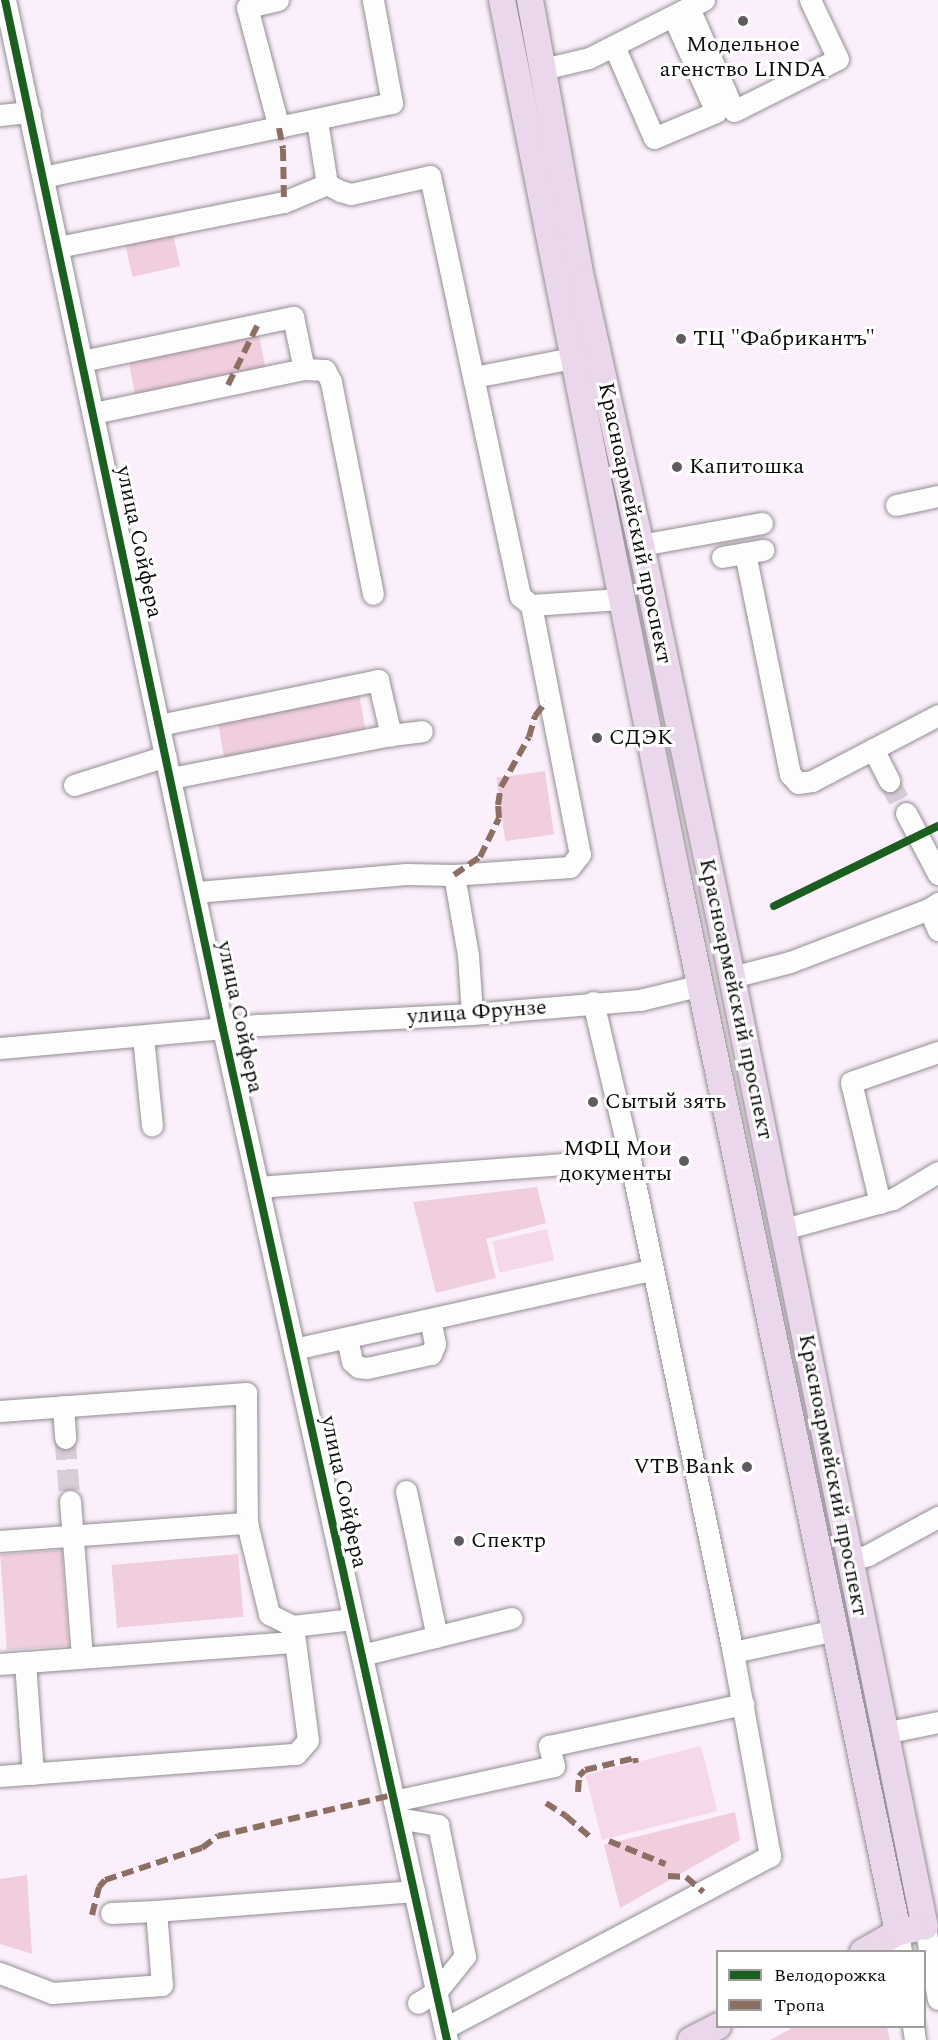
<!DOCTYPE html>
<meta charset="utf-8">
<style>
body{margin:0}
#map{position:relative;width:938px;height:2040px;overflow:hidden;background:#faeffa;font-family:Spectral,serif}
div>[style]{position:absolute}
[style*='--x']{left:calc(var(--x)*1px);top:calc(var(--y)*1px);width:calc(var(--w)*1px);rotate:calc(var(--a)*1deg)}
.green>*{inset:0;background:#f1cede;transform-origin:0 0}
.pitch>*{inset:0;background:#f5d8ea;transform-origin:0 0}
.minor-tunnel>*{height:21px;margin-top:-10.5px;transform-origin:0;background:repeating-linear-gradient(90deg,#d6cdd6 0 21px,transparent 0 31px)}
.roads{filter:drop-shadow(0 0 2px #938e93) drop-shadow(0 0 2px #938e93)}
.minor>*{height:21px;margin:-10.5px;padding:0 10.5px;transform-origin:10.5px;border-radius:10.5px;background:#fefdfe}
.major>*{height:26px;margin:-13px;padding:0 13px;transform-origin:13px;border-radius:13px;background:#ead7ec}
.quiet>*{height:6px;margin-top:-3px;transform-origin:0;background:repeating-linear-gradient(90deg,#8d6e63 0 12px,transparent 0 18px)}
.cycleway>*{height:8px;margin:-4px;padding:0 4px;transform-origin:4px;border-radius:4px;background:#1b5e20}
.dots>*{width:16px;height:16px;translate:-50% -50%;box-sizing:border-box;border:3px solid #fff;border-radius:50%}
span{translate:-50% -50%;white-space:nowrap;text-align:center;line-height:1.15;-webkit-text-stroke:6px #fff;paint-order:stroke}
.poi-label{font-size:22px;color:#0b0b0b}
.left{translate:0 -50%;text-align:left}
.right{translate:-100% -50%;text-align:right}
.street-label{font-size:22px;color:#0b0b0b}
.legend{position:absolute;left:716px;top:1950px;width:210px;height:78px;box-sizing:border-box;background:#fff;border:2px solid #9d9d9d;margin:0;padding:8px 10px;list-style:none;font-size:18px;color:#0b0b0b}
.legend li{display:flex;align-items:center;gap:12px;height:30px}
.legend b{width:30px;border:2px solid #9d9d9d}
</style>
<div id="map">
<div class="green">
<div style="left:172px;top:230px;width:37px;height:49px;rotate:77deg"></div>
<div style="left:259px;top:335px;width:36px;height:133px;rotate:79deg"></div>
<div style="left:359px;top:693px;width:40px;height:144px;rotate:80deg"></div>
<div style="left:545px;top:771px;width:64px;height:49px;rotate:82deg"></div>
<div style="clip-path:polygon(537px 1187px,546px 1223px,486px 1239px,496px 1278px,436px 1293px,413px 1202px)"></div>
<div style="left:62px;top:1550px;width:96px;height:62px;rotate:86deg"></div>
<div style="left:238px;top:1554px;width:63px;height:127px;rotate:85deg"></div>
<div style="clip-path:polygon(735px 1812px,740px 1840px,620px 1908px,604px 1845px)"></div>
<div style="clip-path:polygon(27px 1875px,32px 1954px,0 1944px,0 1879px)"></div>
<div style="clip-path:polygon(794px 2027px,887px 2027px,890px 2040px,770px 2040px)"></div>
</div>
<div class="pitch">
<div style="left:547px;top:1229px;width:32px;height:56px;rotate:77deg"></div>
<div style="left:701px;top:1746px;width:67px;height:119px;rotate:76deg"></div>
</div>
<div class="minor-tunnel">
<div style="--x:889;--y:781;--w:36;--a:62"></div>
<div style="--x:65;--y:1438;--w:63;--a:85.5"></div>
</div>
<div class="roads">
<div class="minor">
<div style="--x:5;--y:0;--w:1052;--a:78.04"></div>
<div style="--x:223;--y:1029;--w:1036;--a:77.51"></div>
<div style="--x:278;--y:0;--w:32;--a:167"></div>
<div style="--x:247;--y:7;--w:125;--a:75.2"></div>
<div style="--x:689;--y:8;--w:112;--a:66.4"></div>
<div style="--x:734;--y:111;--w:116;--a:-26.6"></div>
<div style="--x:838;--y:59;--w:65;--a:-115.4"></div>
<div style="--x:614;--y:46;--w:100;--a:66.5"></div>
<div style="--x:654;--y:138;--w:67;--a:-22.8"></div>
<div style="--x:716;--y:112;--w:105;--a:-114.1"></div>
<div style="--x:543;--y:69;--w:47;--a:-13.4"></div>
<div style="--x:589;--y:58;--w:129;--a:-26.8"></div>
<div style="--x:0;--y:115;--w:30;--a:-6"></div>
<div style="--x:317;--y:121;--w:64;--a:81"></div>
<div style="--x:43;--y:177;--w:357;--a:-12"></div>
<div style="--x:392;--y:103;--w:105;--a:-100.5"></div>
<div style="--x:58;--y:247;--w:230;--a:-11.3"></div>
<div style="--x:284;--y:202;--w:47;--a:-22.7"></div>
<div style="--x:327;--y:184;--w:15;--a:28"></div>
<div style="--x:340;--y:191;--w:11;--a:15"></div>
<div style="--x:351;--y:194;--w:81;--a:-12.8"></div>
<div style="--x:430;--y:176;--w:430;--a:77.9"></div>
<div style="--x:520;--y:596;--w:14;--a:39"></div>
<div style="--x:531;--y:605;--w:254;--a:78.9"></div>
<div style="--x:580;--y:854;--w:16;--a:128"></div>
<div style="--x:570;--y:867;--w:116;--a:176.1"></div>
<div style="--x:454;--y:875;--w:48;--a:-178.8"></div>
<div style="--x:406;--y:874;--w:212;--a:175.1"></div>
<div style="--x:82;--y:361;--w:216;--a:-11.8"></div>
<div style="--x:293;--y:317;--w:53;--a:78.1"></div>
<div style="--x:304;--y:369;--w:216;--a:168.2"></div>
<div style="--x:304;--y:369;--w:21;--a:3"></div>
<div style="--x:325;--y:370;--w:13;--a:63"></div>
<div style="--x:331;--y:382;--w:216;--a:78.8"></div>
<div style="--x:474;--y:377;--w:101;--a:-10.9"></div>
<div style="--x:896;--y:505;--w:43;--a:-12.1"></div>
<div style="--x:641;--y:545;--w:123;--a:-10.3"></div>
<div style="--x:745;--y:553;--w:226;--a:78.5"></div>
<div style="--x:790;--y:774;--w:12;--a:48"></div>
<div style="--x:798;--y:783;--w:14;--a:-8"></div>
<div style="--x:812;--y:781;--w:142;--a:-27.6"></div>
<div style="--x:722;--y:557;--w:42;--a:-9.7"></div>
<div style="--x:531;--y:605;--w:90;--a:-3.8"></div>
<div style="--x:159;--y:725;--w:224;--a:-11.6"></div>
<div style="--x:378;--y:680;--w:57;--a:76.7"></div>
<div style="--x:873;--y:749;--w:36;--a:63"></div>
<div style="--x:171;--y:778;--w:224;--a:-11.1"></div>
<div style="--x:391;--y:735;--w:31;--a:-7"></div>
<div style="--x:74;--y:785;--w:96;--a:-17.5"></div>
<div style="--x:906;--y:813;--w:69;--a:62.3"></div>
<div style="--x:454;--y:875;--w:81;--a:80.1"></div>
<div style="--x:468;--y:955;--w:59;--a:86.1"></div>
<div style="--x:929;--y:909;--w:23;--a:67"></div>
<div style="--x:732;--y:977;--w:60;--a:-14.5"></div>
<div style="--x:790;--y:962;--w:149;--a:-20.9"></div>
<div style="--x:929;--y:909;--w:11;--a:-34"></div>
<div style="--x:593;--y:1002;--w:161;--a:76.7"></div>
<div style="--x:630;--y:1159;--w:504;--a:78.2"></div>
<div style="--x:143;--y:1037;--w:89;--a:84.2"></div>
<div style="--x:0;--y:1048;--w:261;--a:-5.1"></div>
<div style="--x:260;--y:1025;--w:212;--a:-3"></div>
<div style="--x:472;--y:1014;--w:169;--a:-4.8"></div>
<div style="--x:640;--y:1000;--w:63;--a:-13.8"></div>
<div style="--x:258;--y:1187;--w:373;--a:-4.3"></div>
<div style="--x:880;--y:1203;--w:124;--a:-103.5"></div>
<div style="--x:851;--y:1082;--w:92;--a:-19"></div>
<div style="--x:784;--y:1229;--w:113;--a:-15.4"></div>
<div style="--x:893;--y:1199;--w:52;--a:-31"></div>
<div style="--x:347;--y:1338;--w:24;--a:78"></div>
<div style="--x:352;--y:1361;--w:8;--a:45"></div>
<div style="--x:358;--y:1367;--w:9;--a:6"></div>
<div style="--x:367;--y:1368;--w:59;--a:-12.6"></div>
<div style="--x:425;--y:1355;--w:6;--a:-9"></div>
<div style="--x:431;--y:1354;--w:11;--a:-68"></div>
<div style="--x:435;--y:1344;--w:25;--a:-101"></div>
<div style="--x:294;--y:1349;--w:366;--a:-12.5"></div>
<div style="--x:63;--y:1406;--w:32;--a:86"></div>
<div style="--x:0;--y:1411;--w:247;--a:-4.2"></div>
<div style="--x:246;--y:1393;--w:130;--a:89.6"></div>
<div style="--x:406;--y:1491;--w:149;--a:78"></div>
<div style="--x:70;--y:1501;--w:157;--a:85.6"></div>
<div style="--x:0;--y:1541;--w:248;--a:-4.2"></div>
<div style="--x:247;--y:1523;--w:94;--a:76.4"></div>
<div style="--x:269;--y:1614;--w:27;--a:27"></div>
<div style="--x:293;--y:1626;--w:60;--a:-6.7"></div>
<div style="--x:851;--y:1560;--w:18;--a:-16"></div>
<div style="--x:868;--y:1555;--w:80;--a:-28.5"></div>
<div style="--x:362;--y:1655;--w:154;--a:-13.9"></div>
<div style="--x:25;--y:1662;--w:112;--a:85.9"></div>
<div style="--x:0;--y:1664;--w:296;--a:-4.3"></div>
<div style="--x:884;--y:1733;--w:55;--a:-11.5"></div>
<div style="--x:0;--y:1776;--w:297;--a:-4.3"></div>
<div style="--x:296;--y:1754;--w:18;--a:-49"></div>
<div style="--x:308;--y:1740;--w:115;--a:-97.5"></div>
<div style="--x:394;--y:1801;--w:164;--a:-12.3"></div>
<div style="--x:554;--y:1766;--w:21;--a:-104"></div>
<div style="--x:549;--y:1746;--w:199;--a:-12.2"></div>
<div style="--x:398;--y:1818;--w:41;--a:9.9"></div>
<div style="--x:438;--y:1825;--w:134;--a:78.4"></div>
<div style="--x:465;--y:1956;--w:46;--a:128.9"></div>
<div style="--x:436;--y:1992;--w:21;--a:149"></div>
<div style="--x:111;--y:1913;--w:45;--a:-2.5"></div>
<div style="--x:925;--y:1927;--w:73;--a:79.8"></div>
<div style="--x:898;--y:1932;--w:20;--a:81"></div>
<div style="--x:0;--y:1973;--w:56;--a:21"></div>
<div style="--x:52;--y:1993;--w:110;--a:-4.2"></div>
<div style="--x:162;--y:1985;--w:74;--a:-94.6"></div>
<div style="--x:156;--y:1911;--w:259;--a:-4.4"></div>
<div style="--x:913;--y:2026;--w:14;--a:82"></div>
<div style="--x:445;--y:2028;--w:368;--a:-27.9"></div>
<div style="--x:770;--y:1856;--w:207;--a:-100.3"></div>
<div style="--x:733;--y:1652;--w:105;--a:-12.1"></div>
</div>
<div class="major">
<div style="--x:502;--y:0;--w:896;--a:78.68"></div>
<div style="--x:678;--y:879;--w:1076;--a:78.2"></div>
<div style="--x:530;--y:0;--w:287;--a:79.6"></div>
<div style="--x:582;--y:282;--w:270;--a:77.4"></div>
<div style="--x:641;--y:545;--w:441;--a:78.1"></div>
<div style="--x:732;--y:977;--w:969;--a:78.52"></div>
<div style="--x:863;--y:1952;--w:40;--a:-29.7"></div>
<div style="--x:898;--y:1932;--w:16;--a:-11"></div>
<div style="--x:691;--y:2040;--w:30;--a:-27"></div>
</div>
</div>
<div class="quiet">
<div style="--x:279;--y:128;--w:21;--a:79"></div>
<div style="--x:283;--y:149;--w:53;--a:88.9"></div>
<div style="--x:228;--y:385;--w:68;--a:-63.8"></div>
<div style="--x:454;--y:875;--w:32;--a:-35"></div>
<div style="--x:480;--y:857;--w:43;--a:-64"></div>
<div style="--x:499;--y:818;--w:13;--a:-94"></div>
<div style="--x:498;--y:805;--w:18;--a:-81"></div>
<div style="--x:501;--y:787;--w:57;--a:-60.8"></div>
<div style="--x:529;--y:737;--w:22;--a:-74"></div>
<div style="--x:535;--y:716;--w:18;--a:-52"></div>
<div style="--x:578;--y:1792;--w:16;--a:-86"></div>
<div style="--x:579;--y:1776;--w:8;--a:-45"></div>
<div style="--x:585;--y:1770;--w:51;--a:-13.5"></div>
<div style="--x:635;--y:1758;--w:5;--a:79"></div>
<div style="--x:546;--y:1803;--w:24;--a:33"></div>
<div style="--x:566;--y:1816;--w:32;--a:41"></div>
<div style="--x:609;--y:1841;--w:61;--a:22.3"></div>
<div style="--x:668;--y:1876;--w:18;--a:3"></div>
<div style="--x:686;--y:1877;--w:23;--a:41"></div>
<div style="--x:92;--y:1915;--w:29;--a:-76"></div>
<div style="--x:99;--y:1887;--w:9;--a:-49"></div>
<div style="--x:105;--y:1880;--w:102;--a:-18.3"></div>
<div style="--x:202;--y:1848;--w:20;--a:-37"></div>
<div style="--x:218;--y:1836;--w:180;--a:-13.2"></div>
</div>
<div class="cycleway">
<div style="--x:5;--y:0;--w:1052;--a:78.04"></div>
<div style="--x:223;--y:1029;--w:1036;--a:77.51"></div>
<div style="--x:774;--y:906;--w:182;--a:-26"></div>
</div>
<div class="dots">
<div style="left:743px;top:21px;background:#5f5b5f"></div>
<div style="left:681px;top:339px;background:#5f5b5f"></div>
<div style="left:677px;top:467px;background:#5f5b5f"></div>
<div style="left:597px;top:738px;background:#5f5b5f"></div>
<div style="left:593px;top:1102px;background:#5f5b5f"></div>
<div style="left:684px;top:1161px;background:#5f5b5f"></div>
<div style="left:747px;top:1467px;background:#5f5b5f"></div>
<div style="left:459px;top:1541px;background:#5f5b5f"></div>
</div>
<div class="poi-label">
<span style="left:743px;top:57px">Модельное<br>агенство LINDA</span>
<span class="left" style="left:693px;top:339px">ТЦ "Фабрикантъ"</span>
<span class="left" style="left:689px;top:467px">Капитошка</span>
<span class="left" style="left:609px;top:738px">СДЭК</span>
<span class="left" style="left:605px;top:1102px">Сытый зять</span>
<span class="right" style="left:672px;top:1161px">МФЦ Мои<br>документы</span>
<span class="right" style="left:735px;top:1467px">VTB Bank</span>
<span class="left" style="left:471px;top:1541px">Спектр</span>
</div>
<div class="street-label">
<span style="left:635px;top:523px;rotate:78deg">Красноармейский проспект</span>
<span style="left:139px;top:542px;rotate:78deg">улица Сойфера</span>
<span style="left:736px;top:999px;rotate:78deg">Красноармейский проспект</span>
<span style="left:477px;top:1012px;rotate:-4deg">улица Фрунзе</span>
<span style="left:240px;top:1017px;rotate:78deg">улица Сойфера</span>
<span style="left:833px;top:1475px;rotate:79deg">Красноармейский проспект</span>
<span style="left:344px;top:1492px;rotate:78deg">улица Сойфера</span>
</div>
<ul class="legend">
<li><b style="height:8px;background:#1b5e20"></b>Велодорожка</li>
<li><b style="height:8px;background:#8d6e63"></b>Тропа</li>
</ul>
</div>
